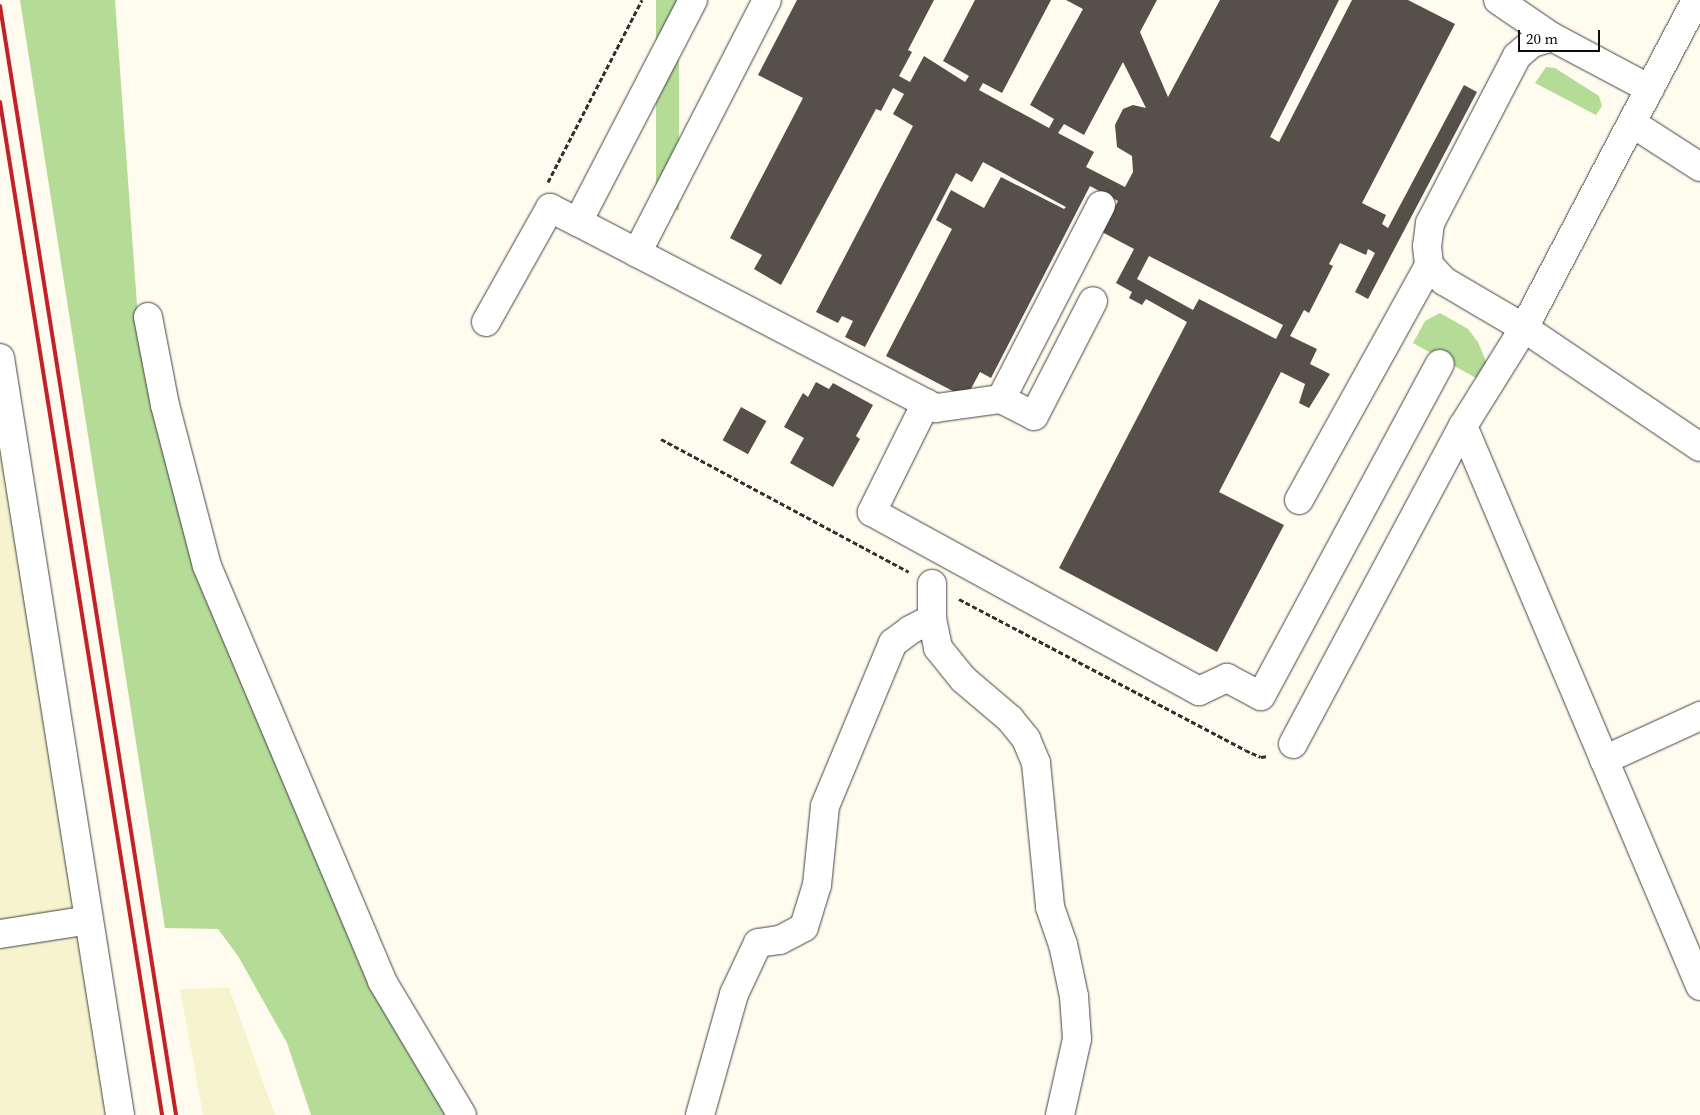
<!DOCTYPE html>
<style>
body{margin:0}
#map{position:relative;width:1700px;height:1115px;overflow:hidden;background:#fffcef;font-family:"Source Serif 4",serif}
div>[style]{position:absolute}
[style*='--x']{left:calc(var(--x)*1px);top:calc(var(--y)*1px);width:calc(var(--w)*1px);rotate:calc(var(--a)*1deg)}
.farmland>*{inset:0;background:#f6f3ce}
.forest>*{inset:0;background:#b4dc96;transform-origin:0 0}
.building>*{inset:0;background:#574f4a;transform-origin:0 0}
.path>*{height:3px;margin-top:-1.5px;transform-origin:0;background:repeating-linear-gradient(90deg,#303030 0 5px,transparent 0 7.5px)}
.roads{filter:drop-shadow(0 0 1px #414141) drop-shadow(0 0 1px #414141)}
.minor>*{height:28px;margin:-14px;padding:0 14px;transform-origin:14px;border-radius:14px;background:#fff}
.rail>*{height:4px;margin:-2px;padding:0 2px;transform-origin:2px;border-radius:2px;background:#c22227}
span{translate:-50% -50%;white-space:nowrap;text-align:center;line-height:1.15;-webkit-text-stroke:5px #fff;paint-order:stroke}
.scale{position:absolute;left:1518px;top:30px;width:82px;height:22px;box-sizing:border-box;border:2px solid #0e0e0e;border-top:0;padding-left:6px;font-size:15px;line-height:18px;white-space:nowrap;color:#0e0e0e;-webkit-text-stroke:4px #fff;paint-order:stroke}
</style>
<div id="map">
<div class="farmland">
<div style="clip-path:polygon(0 437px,109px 1115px,0 1115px)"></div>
<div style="clip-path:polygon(229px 988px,275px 1115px,203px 1115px,180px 989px)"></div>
</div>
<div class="forest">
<div style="clip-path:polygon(20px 0,115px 0,138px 319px,199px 568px,453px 1115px,311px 1115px,287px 1043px,238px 956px,218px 929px,165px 928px)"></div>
<div style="left:656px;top:0;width:23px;height:210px"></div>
<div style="clip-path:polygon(1546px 67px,1555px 68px,1599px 96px,1602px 106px,1596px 115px,1535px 83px)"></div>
<div style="clip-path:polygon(1440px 313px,1468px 329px,1478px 342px,1487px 364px,1476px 378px,1413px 343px,1425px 321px)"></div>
</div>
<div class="building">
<div style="clip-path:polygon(evenodd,797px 0,934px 0,908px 50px,912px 52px,899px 76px,910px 82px,924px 56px,965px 82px,969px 76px,943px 61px,975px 0,1051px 0,1002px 93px,983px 83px,979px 90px,1049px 128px,1054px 119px,1030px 105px,1083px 9px,1066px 0,1157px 0,1140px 32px,1168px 97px,1220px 0,1339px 0,1270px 137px,1279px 142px,1352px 0,1408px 0,1455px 24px,1362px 203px,1386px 215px,1382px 224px,1388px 228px,1464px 85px,1477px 92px,1368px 299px,1355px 292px,1375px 253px,1368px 249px,1366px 255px,1340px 243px,1329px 264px,1333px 266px,1309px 313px,1304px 310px,1290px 336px,1317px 349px,1310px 364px,1330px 374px,1309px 408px,1299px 403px,1305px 384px,1281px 372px,1219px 492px,1284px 525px,1217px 652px,1059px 568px,1187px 322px,1146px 299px,1142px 305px,1129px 298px,1132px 292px,1116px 283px,1134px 249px,1102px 232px,1118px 201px,1090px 186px,991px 378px,980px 372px,966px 398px,886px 356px,952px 229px,936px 220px,951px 190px,984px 208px,1001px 177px,1064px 209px,1066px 207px,983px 162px,972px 182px,956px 173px,865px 347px,845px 337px,853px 321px,842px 316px,838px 323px,816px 312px,913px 126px,893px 114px,904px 94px,893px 88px,881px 111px,876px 109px,781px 285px,754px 269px,762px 255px,730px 238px,803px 98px,758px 75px,797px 0,1123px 62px,1146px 108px,1133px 105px,1123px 109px,1115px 125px,1117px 147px,1132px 156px,1133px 172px,1125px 187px,1086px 167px,1094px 152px,1058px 133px,1064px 124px,1084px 135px,1123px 62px,797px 0,1149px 256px,1283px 325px,1276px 339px,1199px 299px,1193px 310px,1137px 279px,1149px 256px)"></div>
<div style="clip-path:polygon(816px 382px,829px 389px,833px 383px,873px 405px,856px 436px,860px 439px,833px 487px,790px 463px,804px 438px,784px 427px,803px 393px,808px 397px)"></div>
<div style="left:741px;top:407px;width:29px;height:38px;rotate:29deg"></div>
</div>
<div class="path">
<div style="--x:548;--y:182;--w:205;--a:-62.7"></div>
<div style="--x:661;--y:439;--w:281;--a:28.2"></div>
<div style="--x:959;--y:599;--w:323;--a:27.8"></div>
<div style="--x:1245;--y:750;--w:17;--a:24"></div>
<div style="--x:1261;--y:757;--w:7;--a:-8"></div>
</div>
<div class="roads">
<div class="minor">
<div style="--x:693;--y:0;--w:250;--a:117.4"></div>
<div style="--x:578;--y:222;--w:403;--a:27.5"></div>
<div style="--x:936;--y:408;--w:66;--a:-7.9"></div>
<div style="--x:1001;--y:399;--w:218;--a:-62.7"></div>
<div style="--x:1498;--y:0;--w:65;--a:34.4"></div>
<div style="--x:1650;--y:89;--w:111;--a:-152"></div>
<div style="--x:1552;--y:37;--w:21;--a:163"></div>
<div style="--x:1532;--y:43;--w:20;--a:139"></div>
<div style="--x:1517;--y:56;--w:188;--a:117.5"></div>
<div style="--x:1430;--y:223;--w:23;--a:97"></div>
<div style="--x:1427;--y:246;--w:19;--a:84"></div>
<div style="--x:1429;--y:265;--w:22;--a:47"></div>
<div style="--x:1444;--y:281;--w:93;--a:30.4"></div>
<div style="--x:1524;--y:328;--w:212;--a:34.1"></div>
<div style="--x:1632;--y:123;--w:81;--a:32.9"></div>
<div style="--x:637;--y:253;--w:284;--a:-62.8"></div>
<div style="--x:148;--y:317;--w:90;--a:79.1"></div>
<div style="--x:165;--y:405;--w:166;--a:75.4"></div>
<div style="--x:207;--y:566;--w:450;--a:67.1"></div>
<div style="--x:382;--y:981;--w:156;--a:59.2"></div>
<div style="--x:486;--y:322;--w:131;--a:-60.7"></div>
<div style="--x:550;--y:208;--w:31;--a:27"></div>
<div style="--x:0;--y:358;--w:766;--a:80.99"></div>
<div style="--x:1001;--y:399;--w:37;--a:27"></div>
<div style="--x:1034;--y:416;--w:129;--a:-62.8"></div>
<div style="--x:926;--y:403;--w:122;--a:116.4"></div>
<div style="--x:872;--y:512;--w:373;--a:28.7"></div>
<div style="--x:1199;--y:691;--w:31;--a:-25"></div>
<div style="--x:1227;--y:678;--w:38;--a:28"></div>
<div style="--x:1261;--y:696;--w:377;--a:-61.7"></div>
<div style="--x:1463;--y:426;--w:608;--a:67.06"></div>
<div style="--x:1299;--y:500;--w:269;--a:-61"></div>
<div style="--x:932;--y:584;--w:35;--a:90"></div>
<div style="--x:932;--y:619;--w:30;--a:78"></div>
<div style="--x:938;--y:648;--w:40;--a:51"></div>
<div style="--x:963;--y:679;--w:62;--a:40.4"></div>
<div style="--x:1010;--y:719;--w:26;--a:51"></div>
<div style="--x:1026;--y:739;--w:26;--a:67"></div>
<div style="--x:1036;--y:763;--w:145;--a:84.4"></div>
<div style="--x:1050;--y:907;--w:39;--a:71"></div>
<div style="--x:1063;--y:944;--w:53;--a:78.1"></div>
<div style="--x:1074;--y:996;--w:43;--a:86"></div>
<div style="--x:1077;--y:1039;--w:78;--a:102.6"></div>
<div style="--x:1293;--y:744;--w:361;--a:-61.9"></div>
<div style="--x:1463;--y:426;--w:115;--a:-58.1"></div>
<div style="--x:1524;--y:328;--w:370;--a:-62.3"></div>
<div style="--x:1604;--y:760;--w:106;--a:-24.6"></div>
<div style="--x:0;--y:934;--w:90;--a:-8.9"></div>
<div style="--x:700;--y:1115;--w:126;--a:-74.3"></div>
<div style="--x:734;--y:994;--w:56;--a:-64.8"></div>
<div style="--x:758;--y:943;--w:22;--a:-8"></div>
<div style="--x:780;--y:940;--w:27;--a:-28"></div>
<div style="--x:804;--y:927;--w:44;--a:-72.8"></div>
<div style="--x:817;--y:885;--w:79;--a:-84.2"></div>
<div style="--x:825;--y:806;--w:177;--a:-67.4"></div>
<div style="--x:893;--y:643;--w:21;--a:-37"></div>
<div style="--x:910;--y:630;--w:25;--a:-27"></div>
</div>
</div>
<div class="rail">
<div style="--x:0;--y:6;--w:1123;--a:80.98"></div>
<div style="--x:0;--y:102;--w:1026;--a:80.91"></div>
</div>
<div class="scale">20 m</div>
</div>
